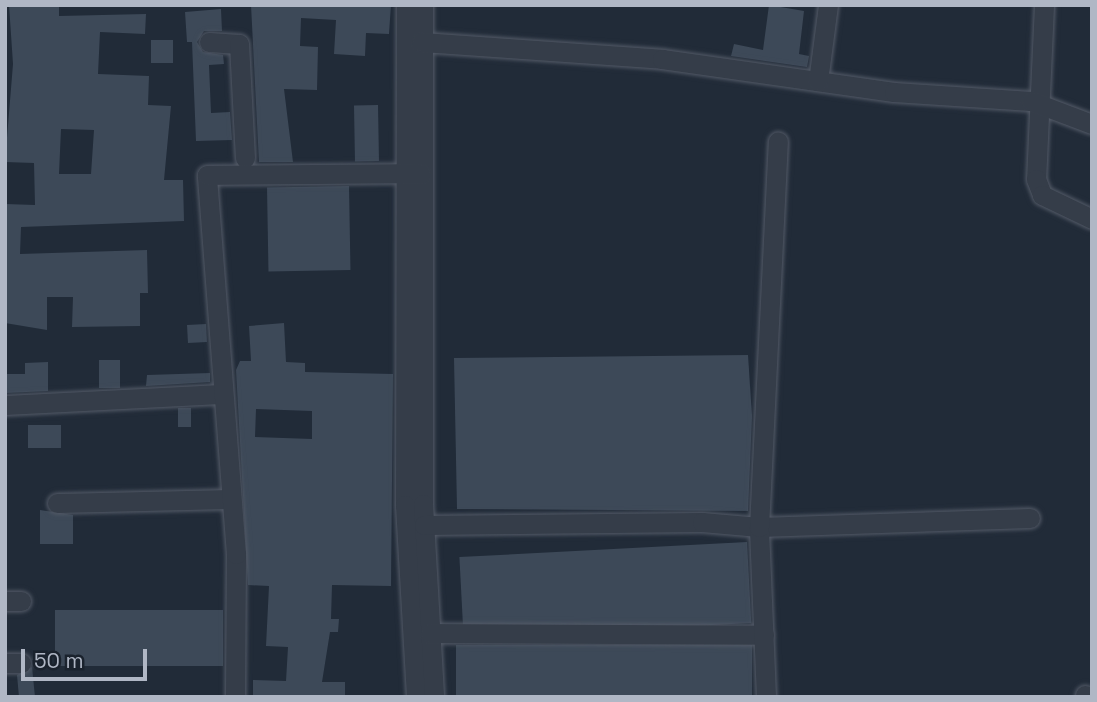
<!DOCTYPE html>
<style>
body{margin:0}
#map{position:relative;width:1097px;height:702px;overflow:hidden;background:#212b38;font-family:"Space Grotesk",sans-serif}
div>[style]{position:absolute}
[style*='--x']{left:calc(var(--x)*1px);top:calc(var(--y)*1px);width:calc(var(--w)*1px);rotate:calc(var(--a)*1deg)}
.building>*{inset:0;background:#3d4958;transform-origin:0 0}
.roads{filter:drop-shadow(0 0 2px #535a67) drop-shadow(0 0 2px #535a67)}
.minor>*{height:19px;margin:-9.5px;padding:0 9.5px;transform-origin:9.5px;border-radius:9.5px;background:#353d49}
span{translate:-50% -50%;white-space:nowrap;text-align:center;line-height:1.15;-webkit-text-stroke:5px #1a222d;paint-order:stroke}
.frame{position:absolute;inset:0;border:7px solid #b0b7c5;pointer-events:none}
.scale{position:absolute;left:21px;top:649px;width:126px;height:32px;box-sizing:border-box;border:4px solid #b0b7c5;border-top:0;padding-left:9px;font-size:21px;line-height:24px;white-space:nowrap;color:#b0b7c5;-webkit-text-stroke:5px #1a222d;paint-order:stroke}
</style>
<div id="map">
<div class="building">
<div style="clip-path:polygon(evenodd,9px 5px,59px 5px,59px 16px,146px 14px,145px 34px,100px 32px,98px 74px,149px 76px,148px 105px,171px 106px,164px 180px,183px 180px,184px 221px,21px 227px,20px 254px,147px 250px,148px 293px,140px 293px,140px 326px,72px 327px,73px 297px,47px 297px,47px 330px,5px 323px,5px 204px,35px 205px,34px 163px,5px 162px,13px 64px,9px 5px,61px 129px,94px 130px,91px 174px,59px 174px,61px 129px)"></div>
<div style="clip-path:polygon(251px 5px,391px 5px,389px 34px,366px 33px,365px 56px,334px 54px,336px 20px,301px 18px,300px 46px,318px 47px,317px 90px,284px 89px,293px 162px,259px 162px)"></div>
<div style="clip-path:polygon(769px 5px,804px 11px,799px 54px,809px 56px,807px 67px,731px 56px,734px 44px,763px 50px)"></div>
<div style="clip-path:polygon(221px 9px,222px 31px,204px 31px,197px 42px,203px 52px,223px 55px,224px 64px,209px 65px,211px 113px,230px 112px,232px 140px,196px 141px,192px 42px,187px 42px,185px 12px)"></div>
<div style="left:151px;top:40px;width:22px;height:23px"></div>
<div style="left:378px;top:105px;width:56px;height:24px;rotate:89deg"></div>
<div style="left:349px;top:186px;width:84px;height:82px;rotate:89deg"></div>
<div style="clip-path:polygon(evenodd,284px 323px,286px 362px,305px 363px,305px 372px,393px 374px,391px 586px,332px 585px,331px 619px,339px 619px,338px 632px,330px 632px,322px 682px,345px 682px,345px 697px,253px 697px,253px 680px,286px 681px,288px 647px,266px 646px,269px 586px,248px 585px,236px 370px,240px 361px,251px 361px,249px 326px,284px 323px,256px 409px,312px 411px,312px 439px,255px 437px,256px 409px)"></div>
<div style="left:206px;top:324px;width:18px;height:19px;rotate:87deg"></div>
<div style="clip-path:polygon(748px 355px,752px 416px,748px 511px,457px 509px,454px 358px)"></div>
<div style="left:99px;top:360px;width:21px;height:28px"></div>
<div style="clip-path:polygon(48px 362px,48px 391px,5px 393px,5px 374px,25px 374px,25px 363px)"></div>
<div style="clip-path:polygon(210px 373px,210px 382px,146px 386px,147px 375px)"></div>
<div style="left:178px;top:408px;width:13px;height:19px"></div>
<div style="left:61px;top:425px;width:23px;height:33px;rotate:90deg"></div>
<div style="clip-path:polygon(40px 510px,73px 515px,73px 544px,40px 544px)"></div>
<div style="left:747px;top:542px;width:81px;height:288px;rotate:87deg"></div>
<div style="left:223px;top:610px;width:56px;height:168px;rotate:90deg"></div>
<div style="left:456px;top:645px;width:296px;height:52px"></div>
<div style="clip-path:polygon(32px 667px,35px 697px,19px 697px,17px 675px)"></div>
</div>
<div class="roads">
<div class="minor">
<div style="--x:406;--y:5;--w:500;--a:90.11"></div>
<div style="--x:405;--y:505;--w:192;--a:86.7"></div>
<div style="--x:423;--y:5;--w:499;--a:90"></div>
<div style="--x:423;--y:504;--w:193;--a:86.7"></div>
<div style="--x:1044;--y:5;--w:174;--a:92.6"></div>
<div style="--x:1036;--y:179;--w:17;--a:69"></div>
<div style="--x:1042;--y:195;--w:55;--a:25.6"></div>
<div style="--x:209;--y:42;--w:30;--a:4"></div>
<div style="--x:239;--y:44;--w:114;--a:87"></div>
<div style="--x:421;--y:42;--w:242;--a:4"></div>
<div style="--x:662;--y:59;--w:234;--a:8.1"></div>
<div style="--x:894;--y:92;--w:137;--a:3.8"></div>
<div style="--x:1031;--y:101;--w:65;--a:20.7"></div>
<div style="--x:818;--y:81;--w:77;--a:-82.5"></div>
<div style="--x:5;--y:405;--w:216;--a:-2.9"></div>
<div style="--x:57;--y:503;--w:174;--a:-1.3"></div>
<div style="--x:424;--y:525;--w:278;--a:-0.6"></div>
<div style="--x:702;--y:522;--w:57;--a:5"></div>
<div style="--x:759;--y:527;--w:271;--a:-1.9"></div>
<div style="--x:5;--y:601;--w:16;--a:0"></div>
<div style="--x:430;--y:633;--w:334;--a:0.3"></div>
<div style="--x:5;--y:663;--w:16;--a:0"></div>
<div style="--x:235;--y:697;--w:143;--a:-89.6"></div>
<div style="--x:236;--y:554;--w:380;--a:-94.4"></div>
<div style="--x:207;--y:175;--w:214;--a:-0.5"></div>
<div style="--x:766;--y:697;--w:170;--a:-92.4"></div>
<div style="--x:759;--y:527;--w:386;--a:-87.2"></div>
<div style="--x:1085;--y:697;--w:2;--a:-90"></div>
</div>
</div>
<div class="frame"></div>
<div class="scale">50 m</div>
</div>
